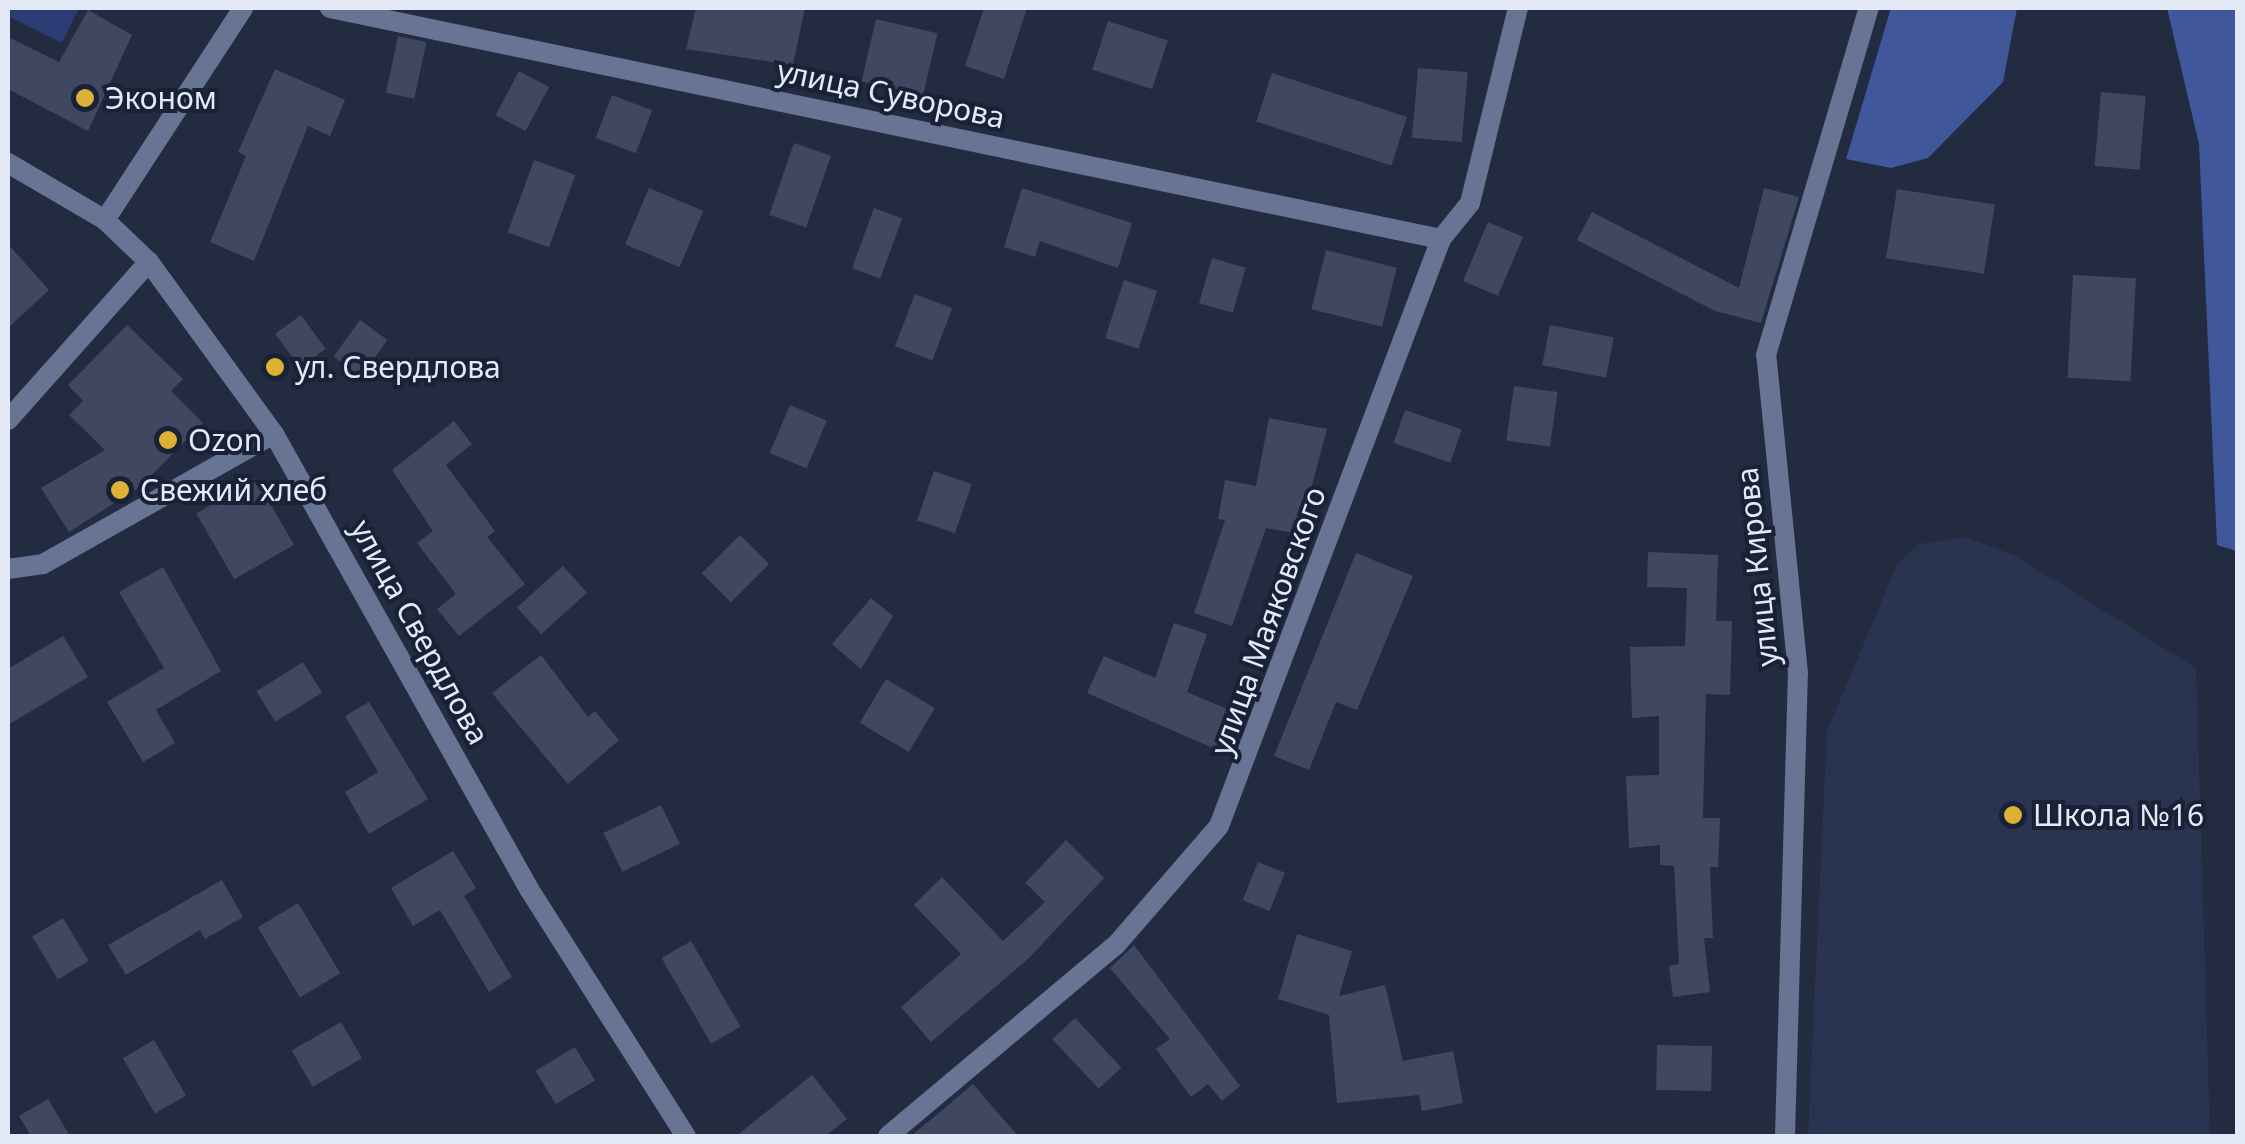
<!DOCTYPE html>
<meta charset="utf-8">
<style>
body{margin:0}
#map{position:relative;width:2245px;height:1144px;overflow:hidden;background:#232b41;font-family:"Noto Sans",sans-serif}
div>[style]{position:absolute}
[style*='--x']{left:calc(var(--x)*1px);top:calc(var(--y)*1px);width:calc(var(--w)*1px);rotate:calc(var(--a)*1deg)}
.built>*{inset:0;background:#2a3450}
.green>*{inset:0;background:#2b3c74}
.forest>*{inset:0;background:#40579c}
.building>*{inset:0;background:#3f4860;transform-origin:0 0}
.street>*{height:20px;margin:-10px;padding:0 10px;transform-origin:10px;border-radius:10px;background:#687494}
.dots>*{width:28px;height:28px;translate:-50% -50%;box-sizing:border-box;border:5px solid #192136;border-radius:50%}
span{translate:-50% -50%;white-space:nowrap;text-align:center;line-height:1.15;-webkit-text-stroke:8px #192136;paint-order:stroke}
.street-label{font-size:30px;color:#e3e9f7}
.poi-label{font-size:30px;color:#e3e9f7}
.left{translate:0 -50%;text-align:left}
.frame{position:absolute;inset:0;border:10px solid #e3e9f7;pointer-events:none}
</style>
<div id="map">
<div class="built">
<div style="clip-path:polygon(1964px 537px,2014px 555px,2196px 668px,2210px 1136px,1808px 1136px,1827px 731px,1897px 565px,1919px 544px)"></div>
</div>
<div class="green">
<div style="clip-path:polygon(8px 8px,79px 8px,62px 43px,8px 16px)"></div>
</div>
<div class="forest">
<div style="clip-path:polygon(1891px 8px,2017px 8px,2003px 82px,1928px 158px,1891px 168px,1846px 159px)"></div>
<div style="clip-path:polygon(2167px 8px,2237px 8px,2237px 551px,2217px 545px,2199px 144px)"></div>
</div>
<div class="building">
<div style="clip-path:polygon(696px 8px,805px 8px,793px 65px,686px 49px)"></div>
<div style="clip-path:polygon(984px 8px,1027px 8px,1004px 79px,965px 66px)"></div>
<div style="clip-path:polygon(88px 10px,132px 35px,88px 131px,8px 89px,8px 37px,59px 62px)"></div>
<div style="left:876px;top:19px;width:63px;height:64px;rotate:13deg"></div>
<div style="left:1108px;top:21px;width:63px;height:51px;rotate:18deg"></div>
<div style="left:398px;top:36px;width:29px;height:58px;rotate:12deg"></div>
<div style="left:1418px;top:68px;width:50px;height:70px;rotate:5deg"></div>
<div style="clip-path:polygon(275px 69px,345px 100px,330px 136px,308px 126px,254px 261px,210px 242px,246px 156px,238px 152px)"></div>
<div style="left:519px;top:71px;width:34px;height:50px;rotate:28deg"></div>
<div style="left:1272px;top:73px;width:142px;height:51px;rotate:18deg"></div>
<div style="left:2101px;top:92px;width:45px;height:74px;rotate:5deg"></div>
<div style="left:612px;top:95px;width:43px;height:46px;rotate:21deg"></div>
<div style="left:794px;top:143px;width:39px;height:76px;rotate:19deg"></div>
<div style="left:534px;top:160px;width:44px;height:77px;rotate:20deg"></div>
<div style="left:649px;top:188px;width:59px;height:61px;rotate:23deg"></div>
<div style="clip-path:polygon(1022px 188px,1132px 223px,1118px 268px,1040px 241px,1035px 257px,1004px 247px)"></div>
<div style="clip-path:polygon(1764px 188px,1799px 197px,1761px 323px,1715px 311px,1577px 240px,1592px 212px,1739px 288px)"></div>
<div style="left:1897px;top:189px;width:99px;height:70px;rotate:9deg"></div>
<div style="left:874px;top:208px;width:30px;height:64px;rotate:20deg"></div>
<div style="left:1488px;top:222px;width:38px;height:64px;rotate:23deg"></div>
<div style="clip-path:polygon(8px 244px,49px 290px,8px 328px)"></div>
<div style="left:1326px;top:250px;width:73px;height:61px;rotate:14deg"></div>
<div style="left:1212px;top:258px;width:35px;height:47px;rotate:16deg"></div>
<div style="left:2073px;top:275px;width:63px;height:103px;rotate:3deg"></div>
<div style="left:1124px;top:280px;width:35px;height:61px;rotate:18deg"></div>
<div style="left:915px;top:294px;width:40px;height:56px;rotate:21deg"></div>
<div style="left:301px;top:315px;width:42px;height:32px;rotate:54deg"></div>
<div style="left:360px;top:320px;width:34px;height:45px;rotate:36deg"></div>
<div style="clip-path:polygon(127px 325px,183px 379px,171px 391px,203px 423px,141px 486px,69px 532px,41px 488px,105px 450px,69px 415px,83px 401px,68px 385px)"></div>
<div style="left:1550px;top:325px;width:65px;height:41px;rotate:11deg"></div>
<div style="left:1514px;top:386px;width:44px;height:55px;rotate:8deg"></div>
<div style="left:790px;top:405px;width:40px;height:52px;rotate:23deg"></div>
<div style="left:1405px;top:410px;width:60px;height:35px;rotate:19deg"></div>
<div style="clip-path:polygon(1269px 418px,1327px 429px,1299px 534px,1266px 528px,1232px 626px,1194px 613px,1225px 520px,1218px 519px,1225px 480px,1256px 486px)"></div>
<div style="clip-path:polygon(454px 421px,472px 444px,446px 465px,495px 531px,487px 537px,525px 584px,459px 636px,437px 609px,456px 594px,417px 543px,433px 531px,392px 470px)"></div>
<div style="left:934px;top:471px;width:40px;height:52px;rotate:19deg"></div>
<div style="left:256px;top:479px;width:76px;height:69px;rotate:60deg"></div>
<div style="left:740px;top:535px;width:41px;height:54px;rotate:45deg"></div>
<div style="clip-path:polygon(1648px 552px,1718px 555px,1716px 621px,1732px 621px,1730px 695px,1706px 694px,1703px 818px,1720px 818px,1718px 867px,1710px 867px,1713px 938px,1704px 938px,1710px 992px,1673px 997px,1669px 966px,1679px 964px,1674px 866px,1660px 865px,1660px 845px,1629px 848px,1626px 776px,1659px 775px,1659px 716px,1632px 718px,1630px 647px,1685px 646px,1687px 588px,1647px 587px)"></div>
<div style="clip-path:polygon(1356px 553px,1413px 576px,1357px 710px,1336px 702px,1309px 770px,1274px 756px)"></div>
<div style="left:563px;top:566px;width:36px;height:62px;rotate:48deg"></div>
<div style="clip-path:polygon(163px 567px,221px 671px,156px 710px,175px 743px,143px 762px,107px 702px,164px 668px,119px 592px)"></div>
<div style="clip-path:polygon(871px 598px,893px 616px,861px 669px,832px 644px)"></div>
<div style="clip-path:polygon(1174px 623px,1207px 634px,1187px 692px,1232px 711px,1215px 749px,1087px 693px,1104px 656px,1155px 678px)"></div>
<div style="clip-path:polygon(63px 636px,88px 677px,8px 725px,8px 669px)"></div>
<div style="clip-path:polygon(541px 655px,588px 717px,595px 711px,619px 740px,568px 784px,492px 693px)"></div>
<div style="left:303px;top:662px;width:36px;height:55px;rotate:58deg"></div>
<div style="left:886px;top:679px;width:57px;height:51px;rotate:31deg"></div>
<div style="clip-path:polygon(369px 702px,428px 799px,369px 834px,345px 792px,378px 772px,345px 716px)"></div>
<div style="left:661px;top:805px;width:43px;height:64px;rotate:64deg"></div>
<div style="clip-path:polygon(1066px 840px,1104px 878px,1029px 958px,931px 1042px,901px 1007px,961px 954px,914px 905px,942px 877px,1003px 941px,1045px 902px,1025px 883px)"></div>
<div style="clip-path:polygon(453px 851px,476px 888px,464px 896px,512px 977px,489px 992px,440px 910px,413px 926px,391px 888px)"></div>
<div style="left:1258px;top:862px;width:29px;height:41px;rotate:22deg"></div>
<div style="clip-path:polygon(222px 880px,243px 917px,205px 939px,200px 930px,126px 975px,108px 945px)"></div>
<div style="left:298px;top:903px;width:82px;height:47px;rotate:59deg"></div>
<div style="left:63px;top:918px;width:50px;height:36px;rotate:59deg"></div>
<div style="clip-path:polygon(1297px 934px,1352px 951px,1339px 996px,1385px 985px,1403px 1061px,1453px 1051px,1463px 1103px,1422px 1111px,1419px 1095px,1337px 1103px,1329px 1015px,1278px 999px)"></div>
<div style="left:691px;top:941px;width:99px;height:34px;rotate:60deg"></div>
<div style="clip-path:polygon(1134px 945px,1240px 1086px,1222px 1101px,1208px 1084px,1191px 1097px,1156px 1049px,1170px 1039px,1110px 968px)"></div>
<div style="left:1075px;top:1018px;width:68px;height:31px;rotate:47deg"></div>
<div style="left:341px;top:1022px;width:42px;height:57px;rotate:60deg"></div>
<div style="left:154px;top:1040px;width:64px;height:36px;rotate:60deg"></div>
<div style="left:1657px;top:1045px;width:55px;height:45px;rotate:1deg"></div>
<div style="left:575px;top:1047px;width:39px;height:46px;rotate:59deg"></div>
<div style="clip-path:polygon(812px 1075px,847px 1119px,825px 1136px,736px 1136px)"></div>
<div style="clip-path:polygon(973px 1084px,1018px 1136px,911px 1136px,940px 1112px)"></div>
<div style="clip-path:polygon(48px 1099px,70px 1136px,31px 1136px,19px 1116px)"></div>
</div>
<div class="street">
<div style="--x:330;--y:8;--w:1135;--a:11.75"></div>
<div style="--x:8;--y:163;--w:113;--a:30.4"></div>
<div style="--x:105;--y:220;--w:61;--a:43.7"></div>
<div style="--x:149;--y:262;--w:213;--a:54"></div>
<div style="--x:274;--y:434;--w:522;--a:60.73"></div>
<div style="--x:529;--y:889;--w:293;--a:57.6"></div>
<div style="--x:105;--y:220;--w:253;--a:-56.9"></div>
<div style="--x:8;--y:420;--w:212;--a:-48.3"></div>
<div style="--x:8;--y:569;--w:35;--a:-8"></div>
<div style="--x:43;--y:564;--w:265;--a:-29.4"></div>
<div style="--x:888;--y:1136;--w:297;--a:-40"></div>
<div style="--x:1116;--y:945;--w:157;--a:-49.1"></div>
<div style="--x:1219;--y:826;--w:628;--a:-69.28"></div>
<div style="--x:1441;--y:239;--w:46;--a:-51.1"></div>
<div style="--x:1470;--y:203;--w:201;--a:-76.2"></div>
<div style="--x:1785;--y:1136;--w:463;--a:-88.4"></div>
<div style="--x:1798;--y:673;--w:320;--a:-95.7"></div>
<div style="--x:1766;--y:355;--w:362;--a:-73.5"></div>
</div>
<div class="dots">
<div style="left:85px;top:98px;background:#ddb133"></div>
<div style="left:275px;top:367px;background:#ddb133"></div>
<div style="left:168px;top:440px;background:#ddb133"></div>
<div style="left:120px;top:490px;background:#ddb133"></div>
<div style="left:2013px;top:815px;background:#ddb133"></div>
</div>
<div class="street-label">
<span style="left:891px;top:94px;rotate:12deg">улица Суворова</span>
<span style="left:1757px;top:567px;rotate:-96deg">улица Кирова</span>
<span style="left:1268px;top:621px;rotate:-70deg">улица Маяковского</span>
<span style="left:420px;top:632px;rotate:61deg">улица Свердлова</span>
</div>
<div class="poi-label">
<span class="left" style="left:105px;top:98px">Эконом</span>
<span class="left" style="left:295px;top:367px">ул. Свердлова</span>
<span class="left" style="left:188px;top:440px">Ozon</span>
<span class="left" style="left:140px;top:490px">Свежий хлеб</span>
<span class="left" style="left:2033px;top:815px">Школа №16</span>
</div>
<div class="frame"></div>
</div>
